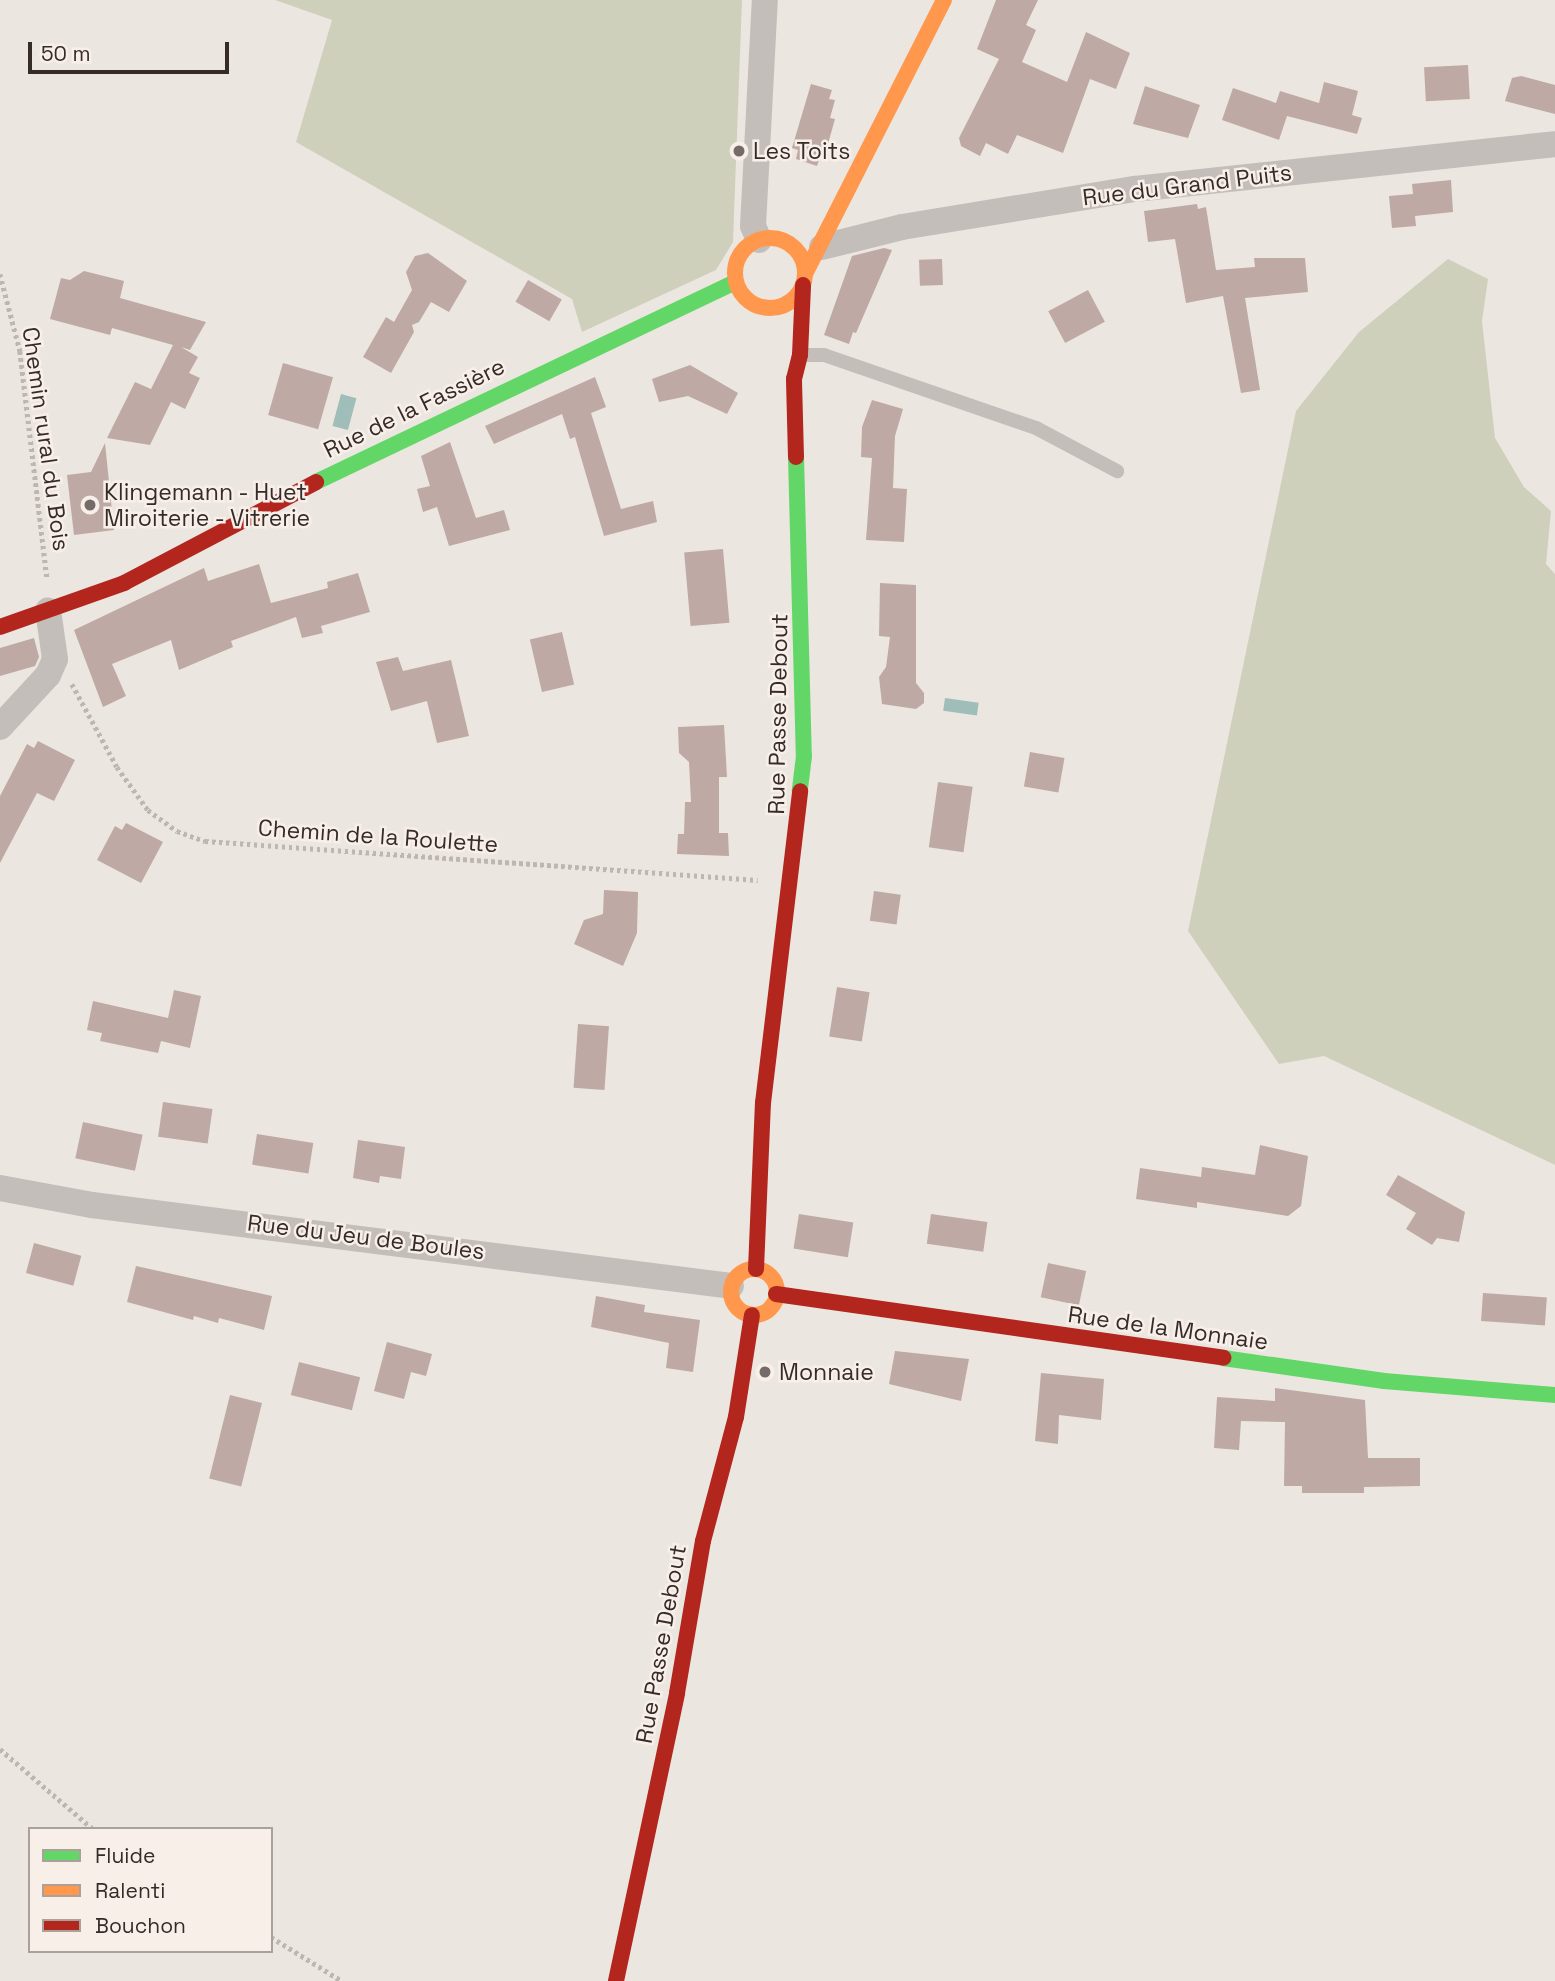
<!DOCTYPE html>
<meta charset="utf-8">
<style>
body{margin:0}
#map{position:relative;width:1555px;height:1981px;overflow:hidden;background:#ece6e1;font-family:"Space Grotesk",sans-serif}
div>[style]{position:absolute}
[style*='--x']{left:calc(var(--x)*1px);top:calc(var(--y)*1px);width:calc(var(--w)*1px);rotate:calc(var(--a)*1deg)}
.green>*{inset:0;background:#cfd0bc}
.water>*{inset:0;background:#9fbdb9;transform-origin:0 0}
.building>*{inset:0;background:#bea9a4;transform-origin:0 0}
.path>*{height:4.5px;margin-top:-2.25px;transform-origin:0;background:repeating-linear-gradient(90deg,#bdb6b3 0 3.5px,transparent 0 7px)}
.lane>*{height:14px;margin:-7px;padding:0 7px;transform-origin:7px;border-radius:7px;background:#c4beba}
.street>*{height:26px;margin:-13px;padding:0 13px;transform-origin:13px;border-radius:13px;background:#c4beba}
.fast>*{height:16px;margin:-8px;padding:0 8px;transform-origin:8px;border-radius:8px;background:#63d668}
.slow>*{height:16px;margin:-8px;padding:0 8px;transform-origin:8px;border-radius:8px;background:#ff974d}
.slow>.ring{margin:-8px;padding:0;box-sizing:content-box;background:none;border:16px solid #ff974d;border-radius:50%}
.jam>*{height:16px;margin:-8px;padding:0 8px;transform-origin:8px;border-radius:8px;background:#b3261e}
.dots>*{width:19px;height:19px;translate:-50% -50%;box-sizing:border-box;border:4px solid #f8efe9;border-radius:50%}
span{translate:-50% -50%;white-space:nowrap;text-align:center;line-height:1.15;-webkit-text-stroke:5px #f8efe9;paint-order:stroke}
.poi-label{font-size:23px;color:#352b29}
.left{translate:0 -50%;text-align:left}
.street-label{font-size:23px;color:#352b29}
.legend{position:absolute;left:28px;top:1827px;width:245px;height:126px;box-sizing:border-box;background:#f8efe9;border:2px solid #aaa19c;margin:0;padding:9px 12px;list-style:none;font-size:21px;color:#352b29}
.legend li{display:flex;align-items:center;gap:14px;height:35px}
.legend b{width:35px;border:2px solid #aaa19c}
.scale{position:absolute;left:28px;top:42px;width:201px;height:32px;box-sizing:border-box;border:4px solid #352b29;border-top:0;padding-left:9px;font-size:21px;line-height:24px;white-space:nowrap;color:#352b29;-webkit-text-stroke:5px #f8efe9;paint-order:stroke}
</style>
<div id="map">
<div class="green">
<div style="clip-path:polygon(275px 0,742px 0,733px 242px,716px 270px,582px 332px,572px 299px,296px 142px,332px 20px)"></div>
<div style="clip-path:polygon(1448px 259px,1488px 279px,1482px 321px,1495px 438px,1524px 487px,1551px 511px,1546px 564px,1555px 574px,1555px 1165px,1324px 1056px,1279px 1064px,1188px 931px,1296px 411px,1359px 332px)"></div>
</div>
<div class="water">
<div style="left:341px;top:394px;width:16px;height:33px;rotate:15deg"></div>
<div style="left:945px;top:698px;width:34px;height:13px;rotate:8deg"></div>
</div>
<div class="building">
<div style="clip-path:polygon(996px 0,1038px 0,1026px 25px,1036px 30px,1022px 62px,1067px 82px,1086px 32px,1130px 53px,1116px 89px,1090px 79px,1063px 153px,1017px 135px,1008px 154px,986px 143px,980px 156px,961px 146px,959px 138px,999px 59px,977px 49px)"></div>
<div style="left:1468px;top:65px;width:34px;height:44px;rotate:87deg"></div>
<div style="clip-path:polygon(1521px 76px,1555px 85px,1555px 114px,1505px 101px,1512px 78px)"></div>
<div style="clip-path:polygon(1324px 82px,1358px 91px,1352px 115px,1362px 118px,1357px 134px,1287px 116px,1279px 140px,1222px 120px,1233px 88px,1276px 103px,1280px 91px,1319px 103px)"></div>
<div style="clip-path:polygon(811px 84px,832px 90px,829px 99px,835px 100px,830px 118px,835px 119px,824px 158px,820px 157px,817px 166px,796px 159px,798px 150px,792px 148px)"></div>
<div style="clip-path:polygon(1145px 86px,1200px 105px,1188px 138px,1133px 124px)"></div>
<div style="clip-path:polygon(1451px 180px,1453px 212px,1415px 216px,1416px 226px,1392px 228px,1389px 196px,1413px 194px,1412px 184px)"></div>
<div style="clip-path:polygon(1197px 204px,1198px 209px,1206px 207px,1216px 270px,1255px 267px,1254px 258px,1305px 258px,1308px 292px,1245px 298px,1260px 390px,1241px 393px,1223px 296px,1186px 303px,1175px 239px,1148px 242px,1144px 211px)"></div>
<div style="clip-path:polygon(884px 248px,892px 250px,856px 333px,853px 332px,849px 344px,824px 335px,852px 256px)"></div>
<div style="clip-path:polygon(428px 253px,467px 281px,449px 312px,431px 302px,419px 322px,412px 325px,414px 332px,391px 373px,363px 357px,386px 317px,394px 322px,412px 290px,406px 272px,415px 256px)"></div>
<div style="left:942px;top:259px;width:26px;height:23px;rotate:88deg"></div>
<div style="clip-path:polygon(84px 271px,124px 281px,120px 298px,206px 322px,190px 350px,181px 347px,198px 357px,189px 373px,200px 378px,185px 409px,171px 402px,150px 445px,107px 438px,135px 382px,151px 389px,173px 345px,112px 328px,110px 335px,50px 319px,61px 278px,70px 280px)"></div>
<div style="left:528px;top:280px;width:39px;height:25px;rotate:30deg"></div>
<div style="left:1088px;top:290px;width:36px;height:45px;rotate:62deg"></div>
<div style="left:283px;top:363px;width:52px;height:54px;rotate:16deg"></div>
<div style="clip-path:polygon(690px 365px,738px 393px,727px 414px,688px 396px,659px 402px,652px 379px)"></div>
<div style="clip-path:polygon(595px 377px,606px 407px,591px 413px,621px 509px,653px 501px,657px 522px,604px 536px,575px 437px,570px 439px,562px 414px,494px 444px,485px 426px)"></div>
<div style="clip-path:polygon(872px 400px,903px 409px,895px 436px,893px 488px,907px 489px,904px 542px,866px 540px,872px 458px,861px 457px,862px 427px)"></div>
<div style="clip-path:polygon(450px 442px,476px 518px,504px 510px,510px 530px,449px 546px,437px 507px,423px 512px,417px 489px,430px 486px,421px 456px)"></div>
<div style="clip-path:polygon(105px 443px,114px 530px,74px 535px,67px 475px,91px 472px)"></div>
<div style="left:723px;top:549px;width:74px;height:39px;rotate:85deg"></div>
<div style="clip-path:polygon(259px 564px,271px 603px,328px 588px,327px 582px,358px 573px,370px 612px,321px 626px,323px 633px,302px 638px,296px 617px,231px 641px,233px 647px,179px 670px,171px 640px,112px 664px,126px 696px,103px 707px,74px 630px,204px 568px,208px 581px)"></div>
<div style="clip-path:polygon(880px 583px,916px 585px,916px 683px,924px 693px,924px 703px,916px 709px,882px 704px,879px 677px,886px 667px,890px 637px,879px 636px)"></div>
<div style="left:562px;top:632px;width:54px;height:33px;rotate:77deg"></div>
<div style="clip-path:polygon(34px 638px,39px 657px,35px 666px,0 676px,0 648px)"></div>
<div style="clip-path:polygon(398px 657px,403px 671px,451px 660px,469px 736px,437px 743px,427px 701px,391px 711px,376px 662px)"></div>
<div style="clip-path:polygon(724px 725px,727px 777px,719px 777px,719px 833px,728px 833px,729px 856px,677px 854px,678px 834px,684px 834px,685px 802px,691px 802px,689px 762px,679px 753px,678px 727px)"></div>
<div style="clip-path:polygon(38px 741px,75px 760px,54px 801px,37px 793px,0 863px,0 796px,27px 744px,34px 748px)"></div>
<div style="left:1030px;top:752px;width:35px;height:35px;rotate:10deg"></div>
<div style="left:938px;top:782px;width:35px;height:66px;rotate:8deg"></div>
<div style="clip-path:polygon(126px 823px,163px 842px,141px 883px,97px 860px,115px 826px,122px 830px)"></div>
<div style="clip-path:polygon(604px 890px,638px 892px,637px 933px,623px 966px,574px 944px,584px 920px,603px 914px)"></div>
<div style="left:874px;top:891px;width:27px;height:30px;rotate:8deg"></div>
<div style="left:837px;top:987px;width:33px;height:50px;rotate:9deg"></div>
<div style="clip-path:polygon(174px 990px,201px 996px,190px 1048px,161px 1041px,158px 1053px,100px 1041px,102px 1033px,87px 1030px,93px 1001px,168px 1018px)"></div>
<div style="left:578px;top:1024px;width:31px;height:64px;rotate:4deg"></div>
<div style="left:163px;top:1102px;width:50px;height:35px;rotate:8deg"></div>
<div style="left:83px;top:1122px;width:61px;height:37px;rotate:12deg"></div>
<div style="left:257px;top:1134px;width:57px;height:31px;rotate:9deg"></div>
<div style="clip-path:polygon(358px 1140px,405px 1147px,401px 1179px,380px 1176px,379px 1183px,353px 1178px)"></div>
<div style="clip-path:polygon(1260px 1145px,1308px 1156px,1301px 1206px,1288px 1216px,1197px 1202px,1197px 1208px,1136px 1199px,1140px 1168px,1201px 1177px,1202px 1167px,1255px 1175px)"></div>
<div style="clip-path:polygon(1398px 1175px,1465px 1212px,1459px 1242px,1437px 1238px,1432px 1245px,1406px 1229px,1416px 1213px,1386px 1195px)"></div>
<div style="left:799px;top:1214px;width:55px;height:35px;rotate:9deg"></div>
<div style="left:931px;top:1214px;width:57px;height:30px;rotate:8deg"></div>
<div style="left:34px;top:1243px;width:49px;height:31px;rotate:15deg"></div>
<div style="left:1048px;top:1263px;width:39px;height:35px;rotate:12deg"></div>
<div style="clip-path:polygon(136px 1266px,272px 1296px,264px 1330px,219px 1318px,218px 1323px,194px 1316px,193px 1320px,127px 1302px)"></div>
<div style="left:1483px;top:1293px;width:64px;height:28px;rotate:4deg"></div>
<div style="clip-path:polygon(596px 1296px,645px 1305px,644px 1312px,700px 1320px,693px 1372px,666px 1368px,669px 1343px,591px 1327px)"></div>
<div style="clip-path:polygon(387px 1342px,432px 1354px,426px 1376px,411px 1372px,404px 1399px,374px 1391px)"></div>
<div style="clip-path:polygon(895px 1351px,969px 1359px,961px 1401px,889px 1384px)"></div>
<div style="left:299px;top:1362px;width:63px;height:34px;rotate:14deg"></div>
<div style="clip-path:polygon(1041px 1373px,1104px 1379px,1101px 1420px,1059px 1415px,1058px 1444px,1035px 1441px)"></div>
<div style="clip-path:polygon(1275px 1388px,1365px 1400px,1368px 1458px,1420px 1458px,1420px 1486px,1364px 1487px,1364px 1493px,1302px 1493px,1302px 1486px,1284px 1486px,1285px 1422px,1241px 1421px,1239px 1450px,1214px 1448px,1217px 1397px,1275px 1401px)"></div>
<div style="left:230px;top:1395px;width:33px;height:86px;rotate:14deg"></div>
</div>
<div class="path">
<div style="--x:0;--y:274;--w:80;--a:75.4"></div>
<div style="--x:20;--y:351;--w:228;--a:83.2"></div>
<div style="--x:72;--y:684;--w:94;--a:61.5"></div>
<div style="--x:117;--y:767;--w:53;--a:54.2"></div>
<div style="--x:148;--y:810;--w:36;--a:36"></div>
<div style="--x:177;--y:831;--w:30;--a:20"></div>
<div style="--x:205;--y:841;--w:554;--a:4.03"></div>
<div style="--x:0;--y:1749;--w:123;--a:40.7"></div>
<div style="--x:271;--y:1937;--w:84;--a:31.8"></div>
</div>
<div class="lane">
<div style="--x:802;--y:355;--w:22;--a:0"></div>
<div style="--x:824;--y:355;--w:224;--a:19"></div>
<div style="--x:1036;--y:428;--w:92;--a:28"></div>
</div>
<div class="street">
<div style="--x:759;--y:240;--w:15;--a:-113"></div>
<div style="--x:753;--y:226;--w:226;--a:-87"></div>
<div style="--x:822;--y:247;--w:82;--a:-14"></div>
<div style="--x:902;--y:227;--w:236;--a:-9.3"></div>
<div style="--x:1135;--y:189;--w:422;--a:-6.1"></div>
<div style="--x:0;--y:727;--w:71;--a:-47.3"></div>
<div style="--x:48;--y:675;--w:17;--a:-66"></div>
<div style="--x:55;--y:659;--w:49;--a:-98.1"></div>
<div style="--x:0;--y:1188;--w:94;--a:10.5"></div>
<div style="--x:92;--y:1205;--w:644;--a:7.22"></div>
</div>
<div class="fast">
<div style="--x:796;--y:457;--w:299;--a:88.5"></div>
<div style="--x:804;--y:756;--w:35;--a:97"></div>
<div style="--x:316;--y:482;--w:464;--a:-25.5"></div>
<div style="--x:1223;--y:1358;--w:163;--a:8.1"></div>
<div style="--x:1384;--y:1381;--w:172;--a:4.7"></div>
</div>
<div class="slow">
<div class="ring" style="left:735px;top:238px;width:54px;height:54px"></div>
<div style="--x:805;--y:274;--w:307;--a:-63.1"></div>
<div class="ring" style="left:731px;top:1269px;width:30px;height:30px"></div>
</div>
<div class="jam">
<div style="--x:796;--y:457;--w:78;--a:-91.5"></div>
<div style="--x:794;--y:379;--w:25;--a:-76"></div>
<div style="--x:800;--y:355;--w:70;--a:-87.5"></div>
<div style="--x:0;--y:627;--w:132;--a:-19.5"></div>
<div style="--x:124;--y:583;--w:217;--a:-27.7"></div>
<div style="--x:756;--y:1269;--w:166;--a:-87.6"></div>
<div style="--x:763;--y:1103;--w:314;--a:-83.2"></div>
<div style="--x:776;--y:1294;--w:452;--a:8.1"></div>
<div style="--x:616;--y:1981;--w:294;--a:-78"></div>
<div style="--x:677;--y:1693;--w:154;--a:-80.3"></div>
<div style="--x:703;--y:1541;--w:128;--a:-75.1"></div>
<div style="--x:736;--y:1417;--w:103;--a:-81.1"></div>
</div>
<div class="dots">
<div style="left:739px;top:151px;background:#756c69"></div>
<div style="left:90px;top:505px;background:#756c69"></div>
<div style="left:765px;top:1372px;background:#756c69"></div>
</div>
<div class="poi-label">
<span class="left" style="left:753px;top:151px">Les Toits</span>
<span class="left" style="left:104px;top:505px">Klingemann - Huet<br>Miroiterie - Vitrerie</span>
<span class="left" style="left:779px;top:1372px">Monnaie</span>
</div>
<div class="street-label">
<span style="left:1187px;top:185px;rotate:-7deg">Rue du Grand Puits</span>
<span style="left:414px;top:408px;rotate:-26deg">Rue de la Fassière</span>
<span style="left:46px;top:439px;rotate:82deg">Chemin rural du Bois</span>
<span style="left:778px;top:714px;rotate:-89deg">Rue Passe Debout</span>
<span style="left:378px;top:836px;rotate:4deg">Chemin de la Roulette</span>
<span style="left:366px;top:1237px;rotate:7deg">Rue du Jeu de Boules</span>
<span style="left:1168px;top:1328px;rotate:8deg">Rue de la Monnaie</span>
<span style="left:661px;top:1644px;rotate:-80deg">Rue Passe Debout</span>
</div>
<ul class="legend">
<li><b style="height:9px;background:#63d668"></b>Fluide</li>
<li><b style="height:9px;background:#ff974d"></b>Ralenti</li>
<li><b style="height:9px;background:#b3261e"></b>Bouchon</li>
</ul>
<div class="scale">50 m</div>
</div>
